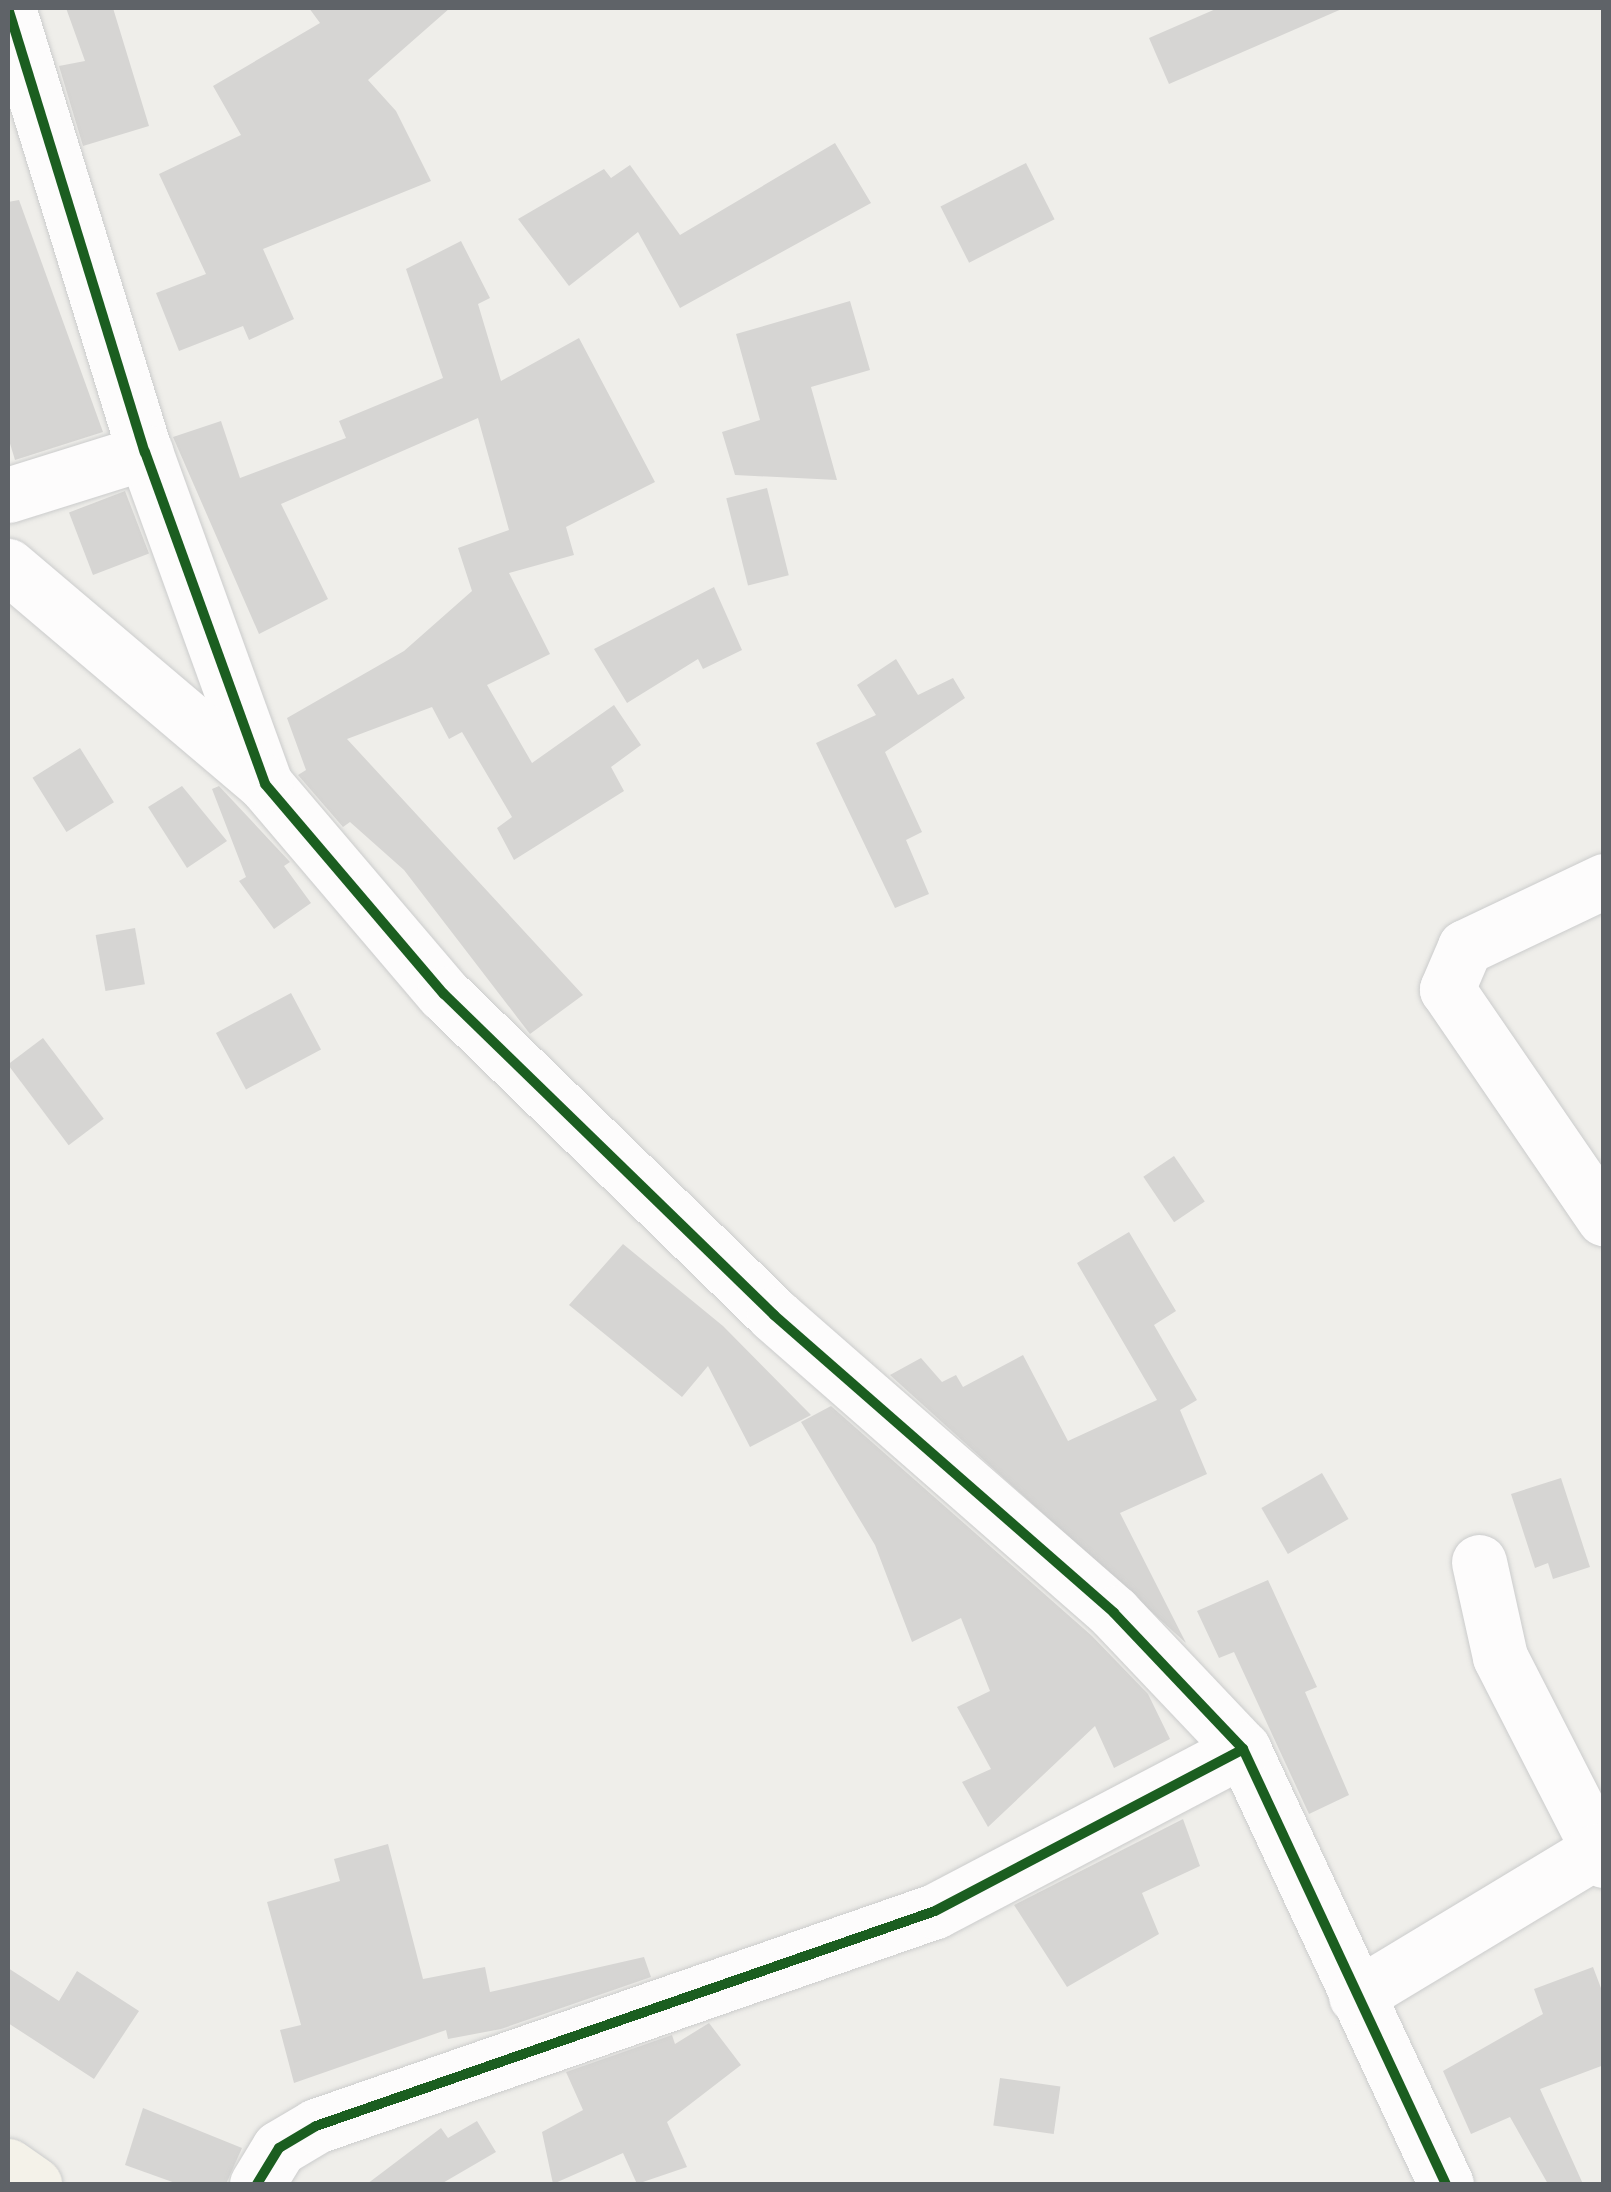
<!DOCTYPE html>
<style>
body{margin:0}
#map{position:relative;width:1611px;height:2192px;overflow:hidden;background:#efeeea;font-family:Figtree,sans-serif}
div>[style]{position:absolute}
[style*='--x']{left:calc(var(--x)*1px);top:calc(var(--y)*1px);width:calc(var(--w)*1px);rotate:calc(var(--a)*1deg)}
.building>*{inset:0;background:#d6d5d3;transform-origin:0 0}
.roads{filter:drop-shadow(0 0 2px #cbcccc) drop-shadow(0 0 2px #cbcccc)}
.minor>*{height:55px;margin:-27.5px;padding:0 27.5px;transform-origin:27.5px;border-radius:27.5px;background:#fdfcfc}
.major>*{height:55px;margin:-27.5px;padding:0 27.5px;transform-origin:27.5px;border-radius:27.5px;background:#f4f2e9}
.cycleway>*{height:10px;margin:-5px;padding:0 5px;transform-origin:5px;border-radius:5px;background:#1b5e20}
span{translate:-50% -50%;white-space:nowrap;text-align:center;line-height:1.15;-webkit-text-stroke:8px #fff;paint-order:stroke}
.frame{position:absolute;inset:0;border:10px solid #5f6368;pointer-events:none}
</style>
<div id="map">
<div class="building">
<div style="clip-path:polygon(66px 8px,113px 8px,149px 126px,83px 146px,59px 66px,85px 61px)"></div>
<div style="clip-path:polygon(309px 8px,450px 8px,368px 80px,396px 111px,431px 181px,263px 249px,294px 319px,249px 340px,243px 326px,179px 351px,156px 293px,206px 274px,159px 174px,241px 135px,213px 86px,320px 23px)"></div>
<div style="clip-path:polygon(1218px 8px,1344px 8px,1169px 84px,1149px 38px)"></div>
<div style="clip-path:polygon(835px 143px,871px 203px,680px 308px,638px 232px,569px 286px,518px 219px,604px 169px,611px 178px,630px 165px,680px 235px)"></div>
<div style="left:1026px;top:163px;width:63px;height:96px;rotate:63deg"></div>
<div style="clip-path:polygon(19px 200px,103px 432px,15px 460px,8px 437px,8px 202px)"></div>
<div style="clip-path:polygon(461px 241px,490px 298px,478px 304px,501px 381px,579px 338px,655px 482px,566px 527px,574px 555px,509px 573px,550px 654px,487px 685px,532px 763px,614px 705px,641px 745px,611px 767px,624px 791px,514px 860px,497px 828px,512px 817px,462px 732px,449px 739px,432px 707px,347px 739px,583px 995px,530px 1034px,404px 870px,350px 822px,343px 827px,298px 775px,306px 770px,287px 718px,404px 651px,472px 591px,458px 548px,509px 530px,478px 418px,281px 504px,328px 599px,259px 634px,173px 437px,221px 421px,240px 478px,346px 438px,339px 421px,443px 378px,406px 269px)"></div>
<div style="clip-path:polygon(850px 301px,870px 370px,811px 387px,837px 480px,735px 475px,722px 432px,760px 420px,736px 334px)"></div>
<div style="left:767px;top:488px;width:90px;height:42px;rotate:76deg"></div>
<div style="left:125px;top:491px;width:67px;height:60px;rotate:69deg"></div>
<div style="clip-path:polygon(714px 587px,742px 650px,703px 669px,698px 659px,627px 703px,594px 649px)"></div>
<div style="clip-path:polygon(896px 659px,918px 695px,953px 678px,965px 698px,885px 752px,922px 832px,906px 840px,929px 894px,895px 908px,816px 743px,876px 715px,857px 685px)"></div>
<div style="left:80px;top:748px;width:64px;height:56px;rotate:58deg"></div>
<div style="clip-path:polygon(182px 786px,227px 841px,187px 868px,148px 807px)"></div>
<div style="clip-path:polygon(219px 786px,290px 862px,284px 866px,311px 903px,274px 929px,239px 881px,246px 877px,212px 789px)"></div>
<div style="left:135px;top:928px;width:57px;height:40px;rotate:80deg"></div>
<div style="left:291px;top:993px;width:64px;height:85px;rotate:62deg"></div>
<div style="left:43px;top:1038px;width:101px;height:44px;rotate:53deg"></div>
<div style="left:1174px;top:1156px;width:55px;height:37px;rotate:56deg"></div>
<div style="clip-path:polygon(1129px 1232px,1176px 1311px,1154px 1325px,1197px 1400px,1180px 1410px,1207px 1474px,1120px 1513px,1186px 1643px,890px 1375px,921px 1358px,942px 1382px,956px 1375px,963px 1387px,1023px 1355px,1068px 1441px,1157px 1400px,1077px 1263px)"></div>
<div style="clip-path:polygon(623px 1244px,723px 1326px,811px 1415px,750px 1447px,708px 1366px,682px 1397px,569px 1305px)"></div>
<div style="clip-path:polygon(831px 1406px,1092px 1636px,1148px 1694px,1170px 1739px,1114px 1768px,1095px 1726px,988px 1827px,962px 1782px,991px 1769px,957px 1707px,990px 1691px,961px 1618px,912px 1642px,875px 1545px,801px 1422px)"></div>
<div style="left:1322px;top:1473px;width:53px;height:70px;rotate:60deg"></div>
<div style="clip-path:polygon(1561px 1478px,1590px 1567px,1553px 1579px,1548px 1563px,1535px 1568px,1511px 1494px)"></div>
<div style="clip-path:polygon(1268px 1580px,1317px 1687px,1305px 1692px,1349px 1795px,1309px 1814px,1234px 1652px,1219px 1658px,1197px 1611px)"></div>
<div style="clip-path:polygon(1183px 1819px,1200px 1866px,1142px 1893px,1159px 1934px,1067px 1987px,1014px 1905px)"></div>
<div style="clip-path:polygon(388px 1844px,423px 1979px,485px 1967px,490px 1992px,644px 1957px,651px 1977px,501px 2029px,448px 2039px,446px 2030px,294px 2083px,280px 2030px,301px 2025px,267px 1902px,340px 1881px,334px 1859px)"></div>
<div style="clip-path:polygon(1593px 1967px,1604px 1996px,1604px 2065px,1540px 2089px,1583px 2184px,1548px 2184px,1510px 2117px,1471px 2134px,1443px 2071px,1543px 2014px,1534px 1989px)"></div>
<div style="clip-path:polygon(8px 1968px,59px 2001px,77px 1971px,139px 2011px,94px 2079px,8px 2023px)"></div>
<div style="clip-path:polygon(709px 2023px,741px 2065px,667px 2122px,687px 2167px,637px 2184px,623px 2153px,553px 2184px,542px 2132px,583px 2110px,566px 2072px,672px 2035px,675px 2044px)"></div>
<div style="left:1000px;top:2078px;width:61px;height:48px;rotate:8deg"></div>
<div style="clip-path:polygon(143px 2108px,242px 2148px,226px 2184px,178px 2184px,125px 2165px)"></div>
<div style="clip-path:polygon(477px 2121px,496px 2152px,441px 2184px,367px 2184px,441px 2128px,448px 2138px)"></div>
</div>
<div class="roads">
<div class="minor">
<div style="--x:8;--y:8;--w:465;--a:72.9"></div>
<div style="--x:145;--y:452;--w:353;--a:70.1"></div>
<div style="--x:265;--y:784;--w:276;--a:49.6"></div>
<div style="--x:444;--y:994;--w:460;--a:44.2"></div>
<div style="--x:774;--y:1315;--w:452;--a:41.2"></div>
<div style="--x:1114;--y:1613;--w:187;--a:46.5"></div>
<div style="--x:1243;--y:1749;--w:480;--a:65"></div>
<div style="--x:8;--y:495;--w:144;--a:-17.4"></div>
<div style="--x:8;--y:566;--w:337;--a:40.3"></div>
<div style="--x:1604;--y:881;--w:154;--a:154.6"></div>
<div style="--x:1465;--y:947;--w:46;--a:113.2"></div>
<div style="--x:1447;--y:989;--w:278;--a:55.6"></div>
<div style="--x:1479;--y:1562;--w:97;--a:77.5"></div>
<div style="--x:1500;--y:1657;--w:228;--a:62.9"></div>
<div style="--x:1356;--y:1996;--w:280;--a:-31.1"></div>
<div style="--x:257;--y:2184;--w:42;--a:-58.6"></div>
<div style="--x:279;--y:2148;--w:43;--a:-30.7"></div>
<div style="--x:316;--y:2126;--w:655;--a:-19.15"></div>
<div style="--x:935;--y:1911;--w:348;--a:-27.7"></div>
</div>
<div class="major">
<div style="--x:8;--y:2166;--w:32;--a:35"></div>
</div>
</div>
<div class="cycleway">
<div style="--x:8;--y:8;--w:465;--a:72.9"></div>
<div style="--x:145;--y:452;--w:353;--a:70.1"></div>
<div style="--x:265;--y:784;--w:276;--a:49.6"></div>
<div style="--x:444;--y:994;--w:460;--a:44.2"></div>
<div style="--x:774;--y:1315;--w:452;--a:41.2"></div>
<div style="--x:1114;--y:1613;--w:187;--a:46.5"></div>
<div style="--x:1243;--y:1749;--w:480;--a:65"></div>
<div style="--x:257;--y:2184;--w:42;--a:-58.6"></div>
<div style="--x:279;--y:2148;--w:43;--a:-30.7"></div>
<div style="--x:316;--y:2126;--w:655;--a:-19.15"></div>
<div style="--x:935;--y:1911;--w:348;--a:-27.7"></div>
</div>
<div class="frame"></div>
</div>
